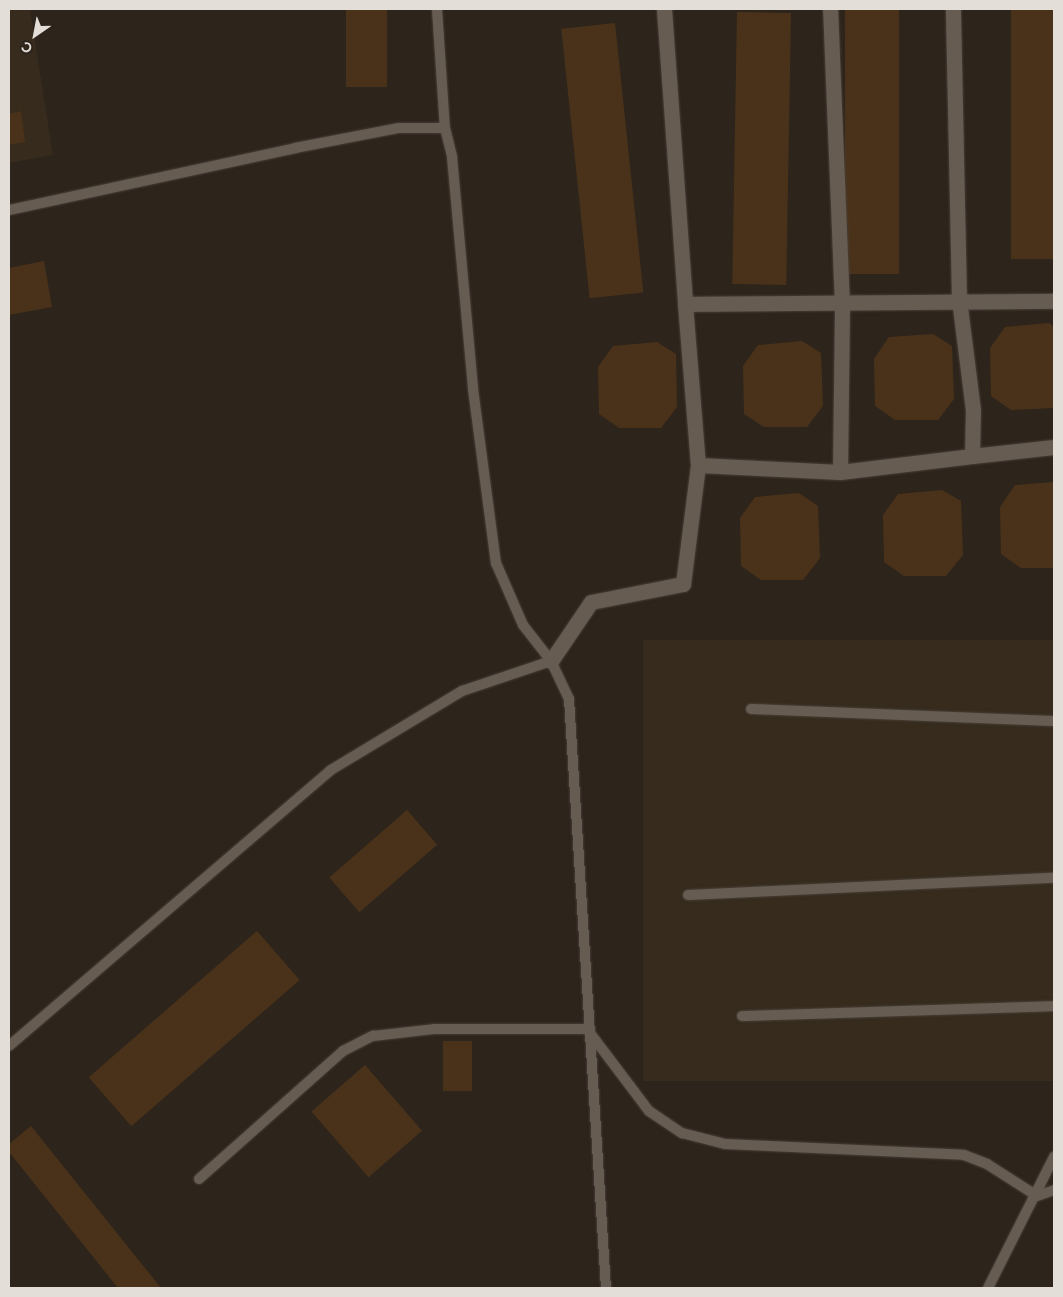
<!DOCTYPE html>
<meta charset="utf-8">
<style>
body{margin:0}
#map{position:relative;width:1063px;height:1297px;overflow:hidden;background:#2d241b;font-family:Raleway,sans-serif}
div>[style]{position:absolute}
[style*='--x']{left:calc(var(--x)*1px);top:calc(var(--y)*1px);width:calc(var(--w)*1px);rotate:calc(var(--a)*1deg)}
.commercial>*{inset:0;background:#362b1c;transform-origin:0 0}
.building>*{inset:0;background:#4a321a;transform-origin:0 0}
.roads{filter:drop-shadow(0 0 1px #473f38) drop-shadow(0 0 1px #473f38)}
.service>*{height:10px;margin:-5px;padding:0 5px;transform-origin:5px;border-radius:5px;background:#675c52}
.minor>*{height:15px;margin:-7.5px;padding:0 7.5px;transform-origin:7.5px;border-radius:7.5px;background:#675c52}
span{translate:-50% -50%;white-space:nowrap;text-align:center;line-height:1.15;-webkit-text-stroke:4px #2d241b;paint-order:stroke}
.frame{position:absolute;inset:0;border:10px solid #e4ded8;pointer-events:none}
.north{position:absolute;left:10px;top:10px;width:50px;height:50px;-webkit-text-stroke:4px #2d241b;paint-order:stroke;rotate:213deg;font-size:14px;font-weight:700;line-height:20px;text-align:center;color:#e4ded8}
.north::after{content:'';display:block;margin:auto;width:18px;height:22px;background:#e4ded8;clip-path:polygon(50% 0,100% 100%,50% 72%,0 100%)}
</style>
<div id="map">
<div class="commercial">
<div style="clip-path:polygon(9px 9px,30px 9px,53px 155px,9px 163px)"></div>
<div style="left:1054px;top:640px;width:441px;height:411px;rotate:90deg"></div>
</div>
<div class="building">
<div style="left:346px;top:9px;width:41px;height:78px"></div>
<div style="left:845px;top:9px;width:54px;height:265px"></div>
<div style="left:1011px;top:9px;width:43px;height:250px"></div>
<div style="left:737px;top:12px;width:54px;height:272px;rotate:1deg"></div>
<div style="left:615px;top:23px;width:271px;height:54px;rotate:84deg"></div>
<div style="clip-path:polygon(21px 111px,25px 142px,9px 145px,9px 114px)"></div>
<div style="clip-path:polygon(44px 261px,52px 307px,9px 315px,9px 268px)"></div>
<div style="clip-path:polygon(1049px 323px,1054px 327px,1054px 408px,1011px 410px,991px 396px,990px 348px,1005px 327px)"></div>
<div style="clip-path:polygon(933px 334px,952px 346px,954px 399px,938px 420px,895px 420px,875px 406px,874px 359px,889px 337px)"></div>
<div style="clip-path:polygon(802px 341px,821px 353px,823px 406px,807px 427px,764px 427px,744px 414px,743px 366px,758px 345px)"></div>
<div style="clip-path:polygon(657px 342px,676px 354px,677px 407px,661px 428px,619px 428px,599px 414px,598px 367px,613px 346px)"></div>
<div style="clip-path:polygon(1054px 482px,1054px 568px,1021px 568px,1001px 554px,1000px 507px,1015px 485px)"></div>
<div style="clip-path:polygon(942px 490px,961px 501px,963px 555px,946px 576px,904px 576px,884px 562px,883px 515px,898px 494px)"></div>
<div style="clip-path:polygon(799px 493px,818px 506px,820px 558px,803px 580px,761px 580px,741px 566px,740px 518px,755px 497px)"></div>
<div style="left:407px;top:810px;width:46px;height:103px;rotate:49deg"></div>
<div style="left:257px;top:931px;width:65px;height:223px;rotate:49deg"></div>
<div style="left:443px;top:1041px;width:29px;height:50px"></div>
<div style="left:365px;top:1065px;width:87px;height:71px;rotate:49deg"></div>
<div style="clip-path:polygon(31px 1126px,161px 1288px,118px 1288px,9px 1152px,9px 1144px)"></div>
</div>
<div class="roads">
<div class="service">
<div style="--x:437;--y:9;--w:119;--a:86.2"></div>
<div style="--x:9;--y:210;--w:293;--a:-12.2"></div>
<div style="--x:295;--y:148;--w:106;--a:-10.9"></div>
<div style="--x:399;--y:128;--w:46;--a:0"></div>
<div style="--x:445;--y:128;--w:30;--a:76"></div>
<div style="--x:452;--y:157;--w:233;--a:84.8"></div>
<div style="--x:473;--y:389;--w:176;--a:82.5"></div>
<div style="--x:496;--y:563;--w:68;--a:66.5"></div>
<div style="--x:523;--y:625;--w:46;--a:52.1"></div>
<div style="--x:551;--y:661;--w:42;--a:64.7"></div>
<div style="--x:569;--y:699;--w:590;--a:86.41"></div>
<div style="--x:751;--y:709;--w:303;--a:2.3"></div>
<div style="--x:688;--y:895;--w:366;--a:-2.7"></div>
<div style="--x:742;--y:1016;--w:312;--a:-1.8"></div>
<div style="--x:9;--y:1046;--w:424;--a:-40.6"></div>
<div style="--x:331;--y:770;--w:153;--a:-31.1"></div>
<div style="--x:462;--y:691;--w:94;--a:-18.6"></div>
<div style="--x:199;--y:1179;--w:193;--a:-41.6"></div>
<div style="--x:343;--y:1051;--w:34;--a:-27"></div>
<div style="--x:373;--y:1036;--w:61;--a:-6.5"></div>
<div style="--x:434;--y:1029;--w:153;--a:0"></div>
<div style="--x:587;--y:1029;--w:103;--a:52.9"></div>
<div style="--x:649;--y:1111;--w:40;--a:34"></div>
<div style="--x:682;--y:1133;--w:44;--a:14.3"></div>
<div style="--x:725;--y:1144;--w:239;--a:2.6"></div>
<div style="--x:964;--y:1155;--w:25;--a:21"></div>
<div style="--x:987;--y:1164;--w:59;--a:32.6"></div>
<div style="--x:1037;--y:1196;--w:18;--a:-19"></div>
<div style="--x:988;--y:1288;--w:147;--a:-63.3"></div>
</div>
<div class="minor">
<div style="--x:664;--y:9;--w:296;--a:85.9"></div>
<div style="--x:685;--y:304;--w:369;--a:-0.5"></div>
<div style="--x:685;--y:304;--w:162;--a:85.4"></div>
<div style="--x:972;--y:456;--w:82;--a:-6.3"></div>
<div style="--x:840;--y:472;--w:133;--a:-6.9"></div>
<div style="--x:972;--y:456;--w:46;--a:-88.8"></div>
<div style="--x:973;--y:410;--w:112;--a:-97.2"></div>
<div style="--x:959;--y:299;--w:290;--a:-91.2"></div>
<div style="--x:551;--y:661;--w:71;--a:-55.9"></div>
<div style="--x:591;--y:602;--w:94;--a:-11.1"></div>
<div style="--x:683;--y:584;--w:120;--a:-82.8"></div>
<div style="--x:698;--y:465;--w:142;--a:2.8"></div>
<div style="--x:840;--y:472;--w:167;--a:-89.3"></div>
<div style="--x:842;--y:305;--w:296;--a:-92.3"></div>
</div>
</div>
<div class="frame"></div>
<div class="north">С</div>
</div>
